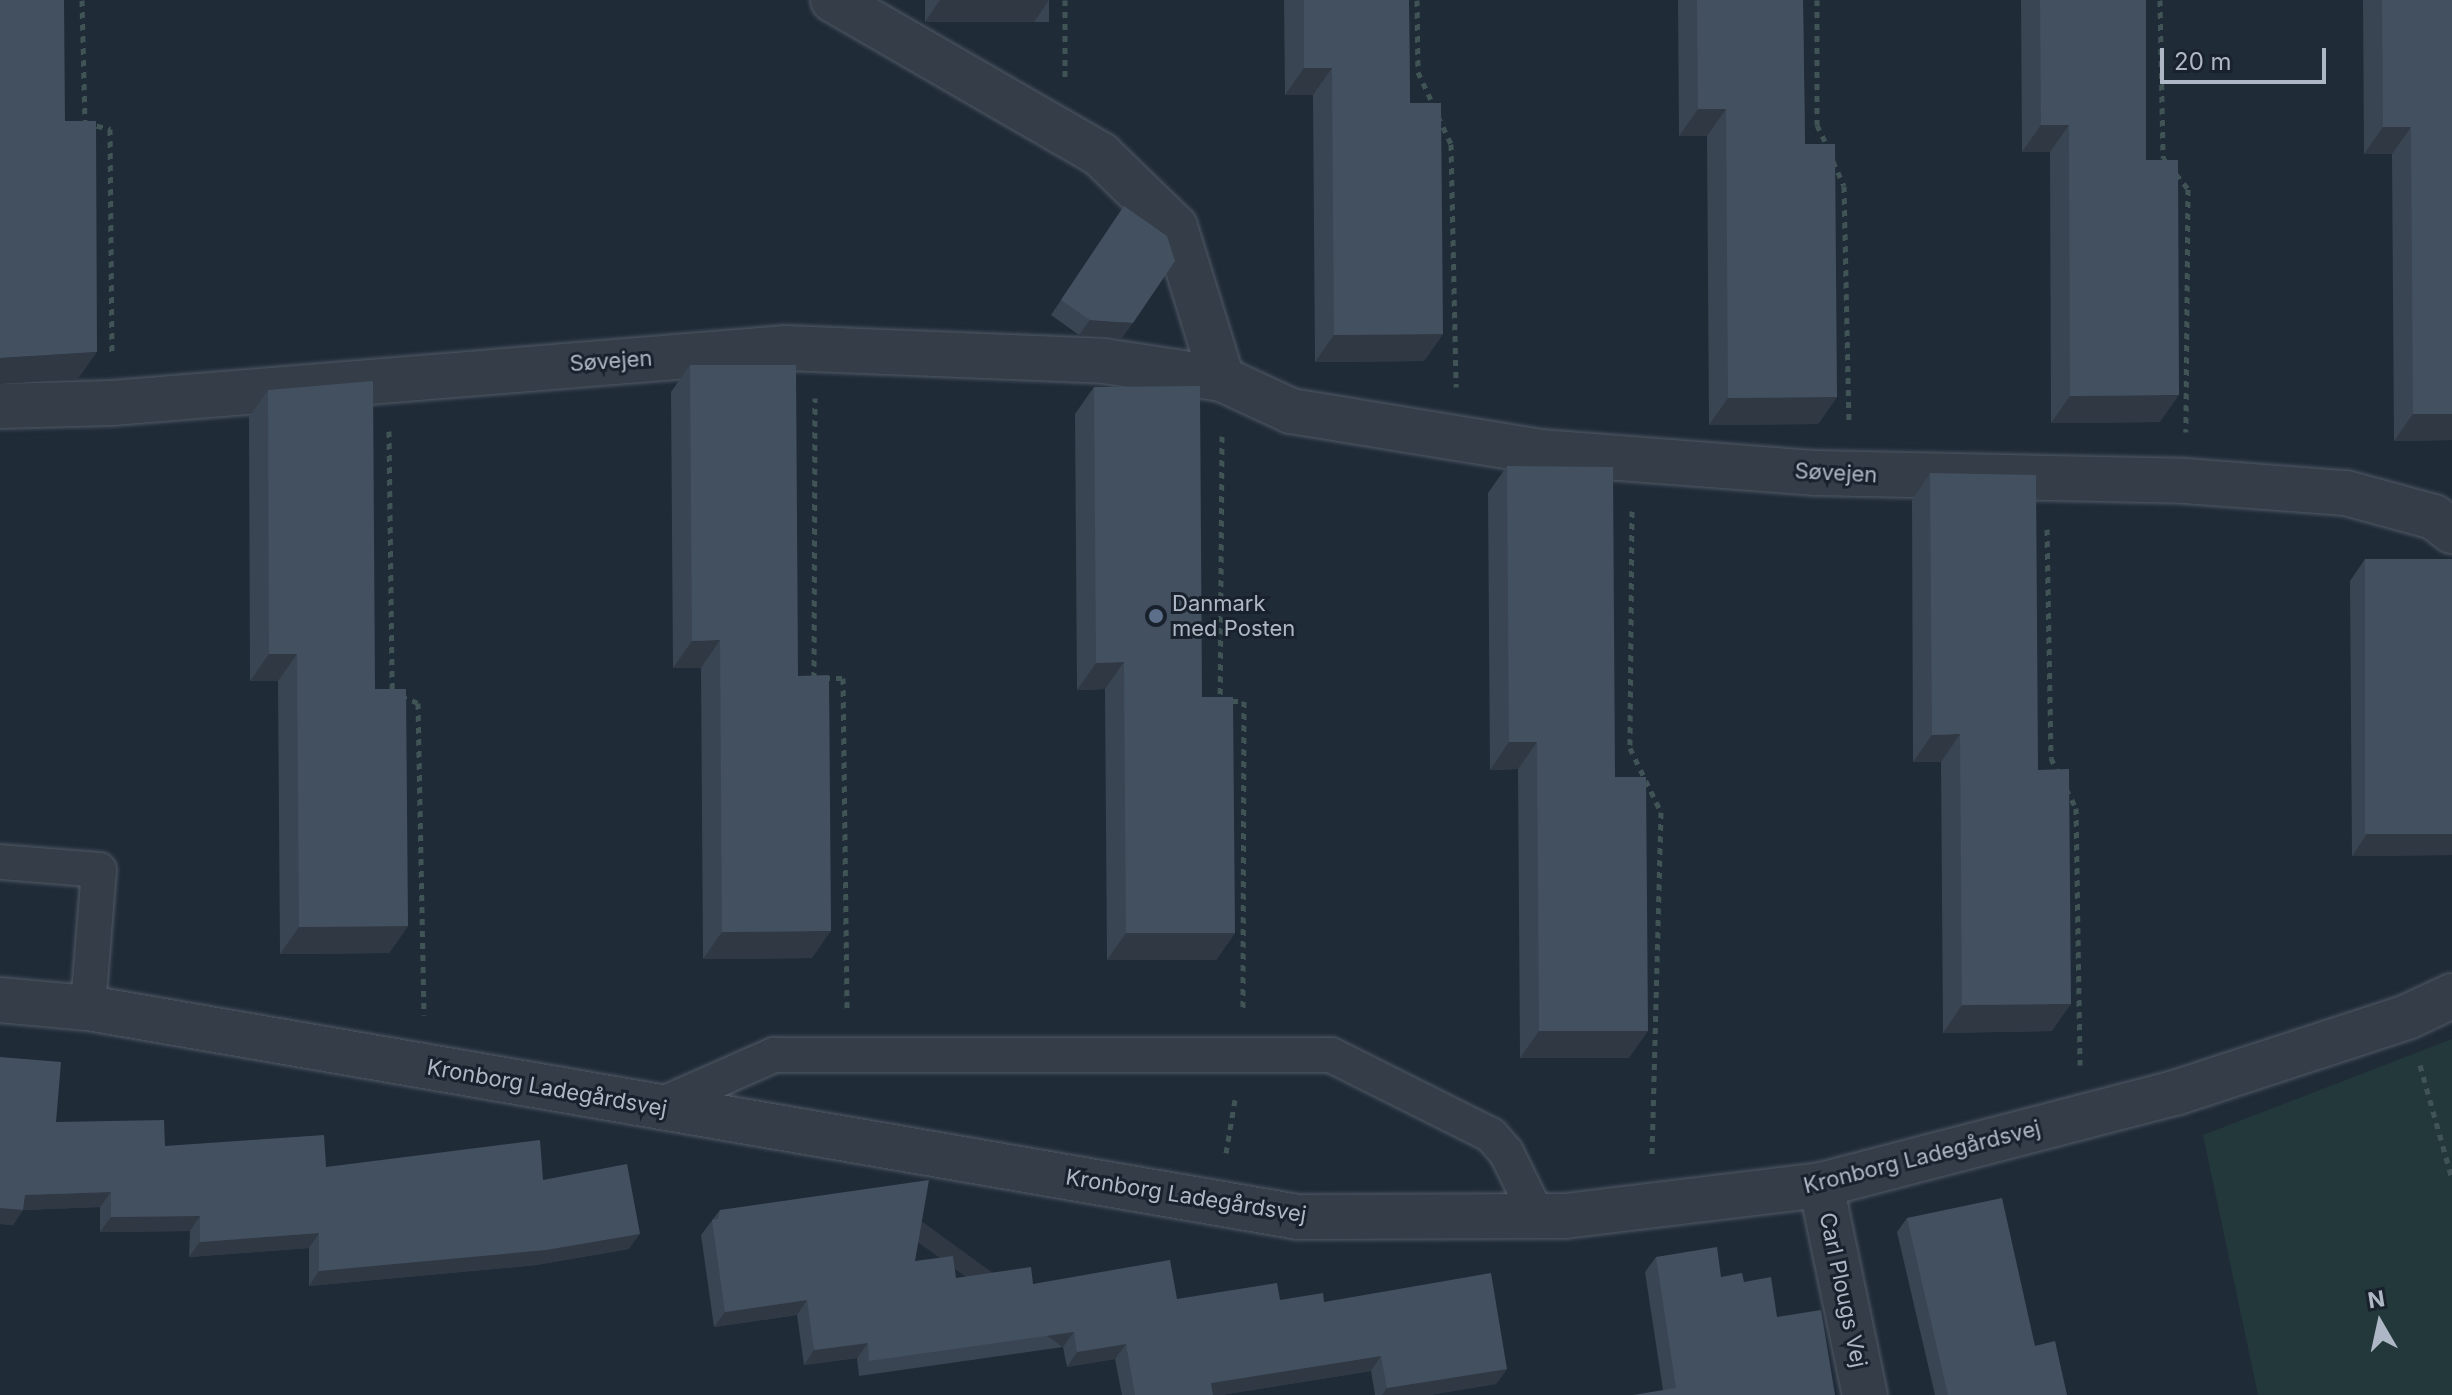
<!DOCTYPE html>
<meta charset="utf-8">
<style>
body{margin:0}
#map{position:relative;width:2452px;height:1395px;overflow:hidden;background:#202b38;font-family:Inter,sans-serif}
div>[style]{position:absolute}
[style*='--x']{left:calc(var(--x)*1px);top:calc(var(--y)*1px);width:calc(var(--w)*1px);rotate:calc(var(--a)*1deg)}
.green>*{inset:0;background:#23383a}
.path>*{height:5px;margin-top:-2.5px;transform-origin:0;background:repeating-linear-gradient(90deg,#405456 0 6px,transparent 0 12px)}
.roads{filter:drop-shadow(0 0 2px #515a66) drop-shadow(0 0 2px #515a66)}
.service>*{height:34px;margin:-17px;padding:0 17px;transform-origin:17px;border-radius:17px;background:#343d48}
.minor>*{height:44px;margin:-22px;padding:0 22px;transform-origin:22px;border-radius:22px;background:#343d48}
.tertiary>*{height:44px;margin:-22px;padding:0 22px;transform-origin:22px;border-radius:22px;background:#343d48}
.wall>*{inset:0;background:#3a4553;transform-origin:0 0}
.shaded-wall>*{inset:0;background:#2f3843;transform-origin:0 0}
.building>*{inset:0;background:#435060;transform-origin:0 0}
.dots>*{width:22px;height:22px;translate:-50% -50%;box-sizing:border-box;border:4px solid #19222c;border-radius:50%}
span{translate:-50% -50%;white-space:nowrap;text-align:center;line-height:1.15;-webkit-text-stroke:6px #19222c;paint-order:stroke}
.street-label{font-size:22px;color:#aeb7c5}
.poi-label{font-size:22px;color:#aeb7c5}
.left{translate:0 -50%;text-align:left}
.north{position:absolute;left:2340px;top:1283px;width:80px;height:80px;-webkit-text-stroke:6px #19222c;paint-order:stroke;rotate:351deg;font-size:22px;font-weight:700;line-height:32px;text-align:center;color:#aeb7c5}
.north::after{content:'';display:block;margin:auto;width:28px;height:36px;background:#aeb7c5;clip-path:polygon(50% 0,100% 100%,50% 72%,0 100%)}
.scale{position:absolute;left:2160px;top:48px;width:166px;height:36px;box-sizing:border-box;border:4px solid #aeb7c5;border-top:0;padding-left:10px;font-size:24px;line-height:28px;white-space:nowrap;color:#aeb7c5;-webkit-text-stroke:6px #19222c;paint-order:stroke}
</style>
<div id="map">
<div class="green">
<div style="clip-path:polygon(2452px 1039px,2452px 1395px,2258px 1395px,2203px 1135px)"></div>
</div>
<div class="path">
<div style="--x:82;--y:0;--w:123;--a:88.6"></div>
<div style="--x:85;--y:123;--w:26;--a:13"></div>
<div style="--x:110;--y:129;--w:225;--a:89.5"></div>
<div style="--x:1417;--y:0;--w:72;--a:89.2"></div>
<div style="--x:1418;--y:72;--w:38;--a:65"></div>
<div style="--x:1817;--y:0;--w:125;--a:90"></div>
<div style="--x:1817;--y:125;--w:25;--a:64"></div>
<div style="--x:2160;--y:0;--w:158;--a:88.9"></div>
<div style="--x:2163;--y:158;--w:6;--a:51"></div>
<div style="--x:1065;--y:77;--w:77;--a:-90"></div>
<div style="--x:1438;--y:116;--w:31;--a:65"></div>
<div style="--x:1451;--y:144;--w:243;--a:88.8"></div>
<div style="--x:1833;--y:161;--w:27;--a:66"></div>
<div style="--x:1844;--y:186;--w:239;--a:88.8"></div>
<div style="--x:2176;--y:174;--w:19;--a:51"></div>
<div style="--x:2188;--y:189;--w:243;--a:90.5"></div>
<div style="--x:389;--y:431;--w:261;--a:89.3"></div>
<div style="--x:1222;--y:436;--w:265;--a:90.4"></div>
<div style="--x:1220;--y:701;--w:24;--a:0"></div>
<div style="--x:1244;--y:701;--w:310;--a:90.2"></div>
<div style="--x:1632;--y:511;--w:237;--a:90.5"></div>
<div style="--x:1630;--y:748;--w:71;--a:64.2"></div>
<div style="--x:1661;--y:812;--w:342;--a:91.5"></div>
<div style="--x:2047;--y:529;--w:229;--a:89"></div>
<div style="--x:2051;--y:758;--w:17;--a:65"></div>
<div style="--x:814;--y:678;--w:280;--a:-89.8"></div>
<div style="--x:824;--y:678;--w:19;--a:0"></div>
<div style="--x:843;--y:678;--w:331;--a:89.3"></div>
<div style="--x:401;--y:696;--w:18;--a:22"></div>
<div style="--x:418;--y:703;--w:312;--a:88.9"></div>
<div style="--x:2066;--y:789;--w:21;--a:62"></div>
<div style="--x:2076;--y:808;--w:257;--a:89.1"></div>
<div style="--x:2420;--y:1065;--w:118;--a:74.3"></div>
<div style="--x:1226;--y:1153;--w:54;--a:-80.4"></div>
</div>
<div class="roads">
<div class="service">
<div style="--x:0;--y:862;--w:99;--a:4.6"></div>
<div style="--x:99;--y:870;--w:138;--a:94.6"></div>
<div style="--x:656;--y:1107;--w:129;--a:-23.8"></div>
<div style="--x:774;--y:1055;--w:557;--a:0"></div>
<div style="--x:1331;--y:1055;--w:179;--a:26.6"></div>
<div style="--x:1491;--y:1135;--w:23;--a:49"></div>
<div style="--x:1506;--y:1152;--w:72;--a:63.8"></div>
</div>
<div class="minor">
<div style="--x:833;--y:0;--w:310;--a:30"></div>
<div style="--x:1101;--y:155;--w:103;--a:44.2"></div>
<div style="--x:1175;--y:227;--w:159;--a:72.8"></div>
<div style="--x:0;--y:406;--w:112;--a:-1.5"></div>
<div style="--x:112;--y:403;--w:676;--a:-4.67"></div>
<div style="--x:786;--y:348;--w:318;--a:2.3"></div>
<div style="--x:1104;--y:361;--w:119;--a:8.7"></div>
<div style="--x:1222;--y:379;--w:76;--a:24.9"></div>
<div style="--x:1291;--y:411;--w:253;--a:9.3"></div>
<div style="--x:1541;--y:452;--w:276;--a:4.4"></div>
<div style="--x:1816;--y:473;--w:369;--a:1.2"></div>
<div style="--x:2185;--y:481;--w:161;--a:4.3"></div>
<div style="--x:2346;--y:493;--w:91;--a:15.3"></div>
<div style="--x:2434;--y:517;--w:23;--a:38"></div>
<div style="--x:1821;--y:1185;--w:215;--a:78.2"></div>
</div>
<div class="tertiary">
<div style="--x:0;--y:1000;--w:88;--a:5.2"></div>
<div style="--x:88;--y:1008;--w:1228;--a:9.8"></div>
<div style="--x:1298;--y:1217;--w:267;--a:-0.2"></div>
<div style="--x:1565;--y:1216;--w:258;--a:-6.9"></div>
<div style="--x:1821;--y:1185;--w:366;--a:-14.6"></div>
<div style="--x:2175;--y:1093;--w:244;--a:-18.1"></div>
<div style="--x:2407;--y:1017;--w:50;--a:-25"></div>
</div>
</div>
<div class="wall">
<div style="left:925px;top:0;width:124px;height:22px"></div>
<div style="clip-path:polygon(1284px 0,1409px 0,1410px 103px,1443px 334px,1424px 361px,1315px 362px,1313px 95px,1285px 95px)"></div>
<div style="clip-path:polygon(1678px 0,1803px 0,1805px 144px,1837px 397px,1818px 424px,1709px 425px,1707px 136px,1679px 136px)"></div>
<div style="clip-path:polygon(2021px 0,2146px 0,2146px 160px,2160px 422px,2051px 423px,2050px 152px,2022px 152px)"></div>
<div style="clip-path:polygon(2363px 0,2452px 0,2452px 440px,2394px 441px,2392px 154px,2364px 154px)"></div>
<div style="clip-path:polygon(1124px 206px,1122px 338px,1079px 335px,1051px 315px)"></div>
<div style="clip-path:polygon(690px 365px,798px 676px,812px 958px,703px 959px,701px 668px,673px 668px,671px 392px)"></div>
<div style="clip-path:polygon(1094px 387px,1202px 697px,1235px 933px,1216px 960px,1107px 960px,1105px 689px,1077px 690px,1075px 414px)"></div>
<div style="clip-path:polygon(268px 390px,375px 689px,408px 926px,389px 953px,280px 954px,278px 681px,250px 681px,249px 417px)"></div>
<div style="clip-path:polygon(1507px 466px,1615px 777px,1629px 1058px,1520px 1058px,1518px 769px,1490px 770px,1488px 493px)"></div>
<div style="clip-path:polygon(1930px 473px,2038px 770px,2052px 1031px,1943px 1033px,1941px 762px,1913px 762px,1912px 500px)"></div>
<div style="clip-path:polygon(2365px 559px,2452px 559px,2452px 855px,2352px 856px,2350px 581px)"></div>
<div style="clip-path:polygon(0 1057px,56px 1122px,165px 1146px,326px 1167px,543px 1180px,629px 1249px,536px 1265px,309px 1286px,309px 1248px,189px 1257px,190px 1231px,100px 1232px,100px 1207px,23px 1210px,13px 1225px,0 1224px)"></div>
<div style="clip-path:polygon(720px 1210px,915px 1261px,956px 1278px,1033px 1284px,1177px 1299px,1280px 1300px,1324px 1302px,1507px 1369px,1496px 1384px,1429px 1395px,1375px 1395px,1371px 1371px,1221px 1395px,1122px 1395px,1115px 1359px,1067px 1367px,1063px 1347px,859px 1376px,857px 1358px,804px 1365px,797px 1315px,714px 1327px,701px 1235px)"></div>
<div style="clip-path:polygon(1907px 1218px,2035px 1346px,2067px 1395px,1935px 1395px,1897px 1232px)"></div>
<div style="clip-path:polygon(1656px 1257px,1721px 1277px,1744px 1282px,1777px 1317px,1835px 1395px,1663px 1390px,1645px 1272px)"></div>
</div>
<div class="shaded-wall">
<div style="clip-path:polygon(940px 0,1049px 0,1034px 22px,925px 22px)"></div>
<div style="clip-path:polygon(1304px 68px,1332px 68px,1313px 95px,1285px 95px)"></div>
<div style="clip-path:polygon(1698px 109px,1726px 109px,1707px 136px,1679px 136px)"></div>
<div style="clip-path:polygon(2041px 125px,2069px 125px,2050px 152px,2022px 152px)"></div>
<div style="clip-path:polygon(2383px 127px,2411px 127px,2392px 154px,2364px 154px)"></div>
<div style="clip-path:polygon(1090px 320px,1133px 323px,1122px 338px,1079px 335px)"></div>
<div style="clip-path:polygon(1443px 334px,1424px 361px,1315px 362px,1334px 335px)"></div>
<div style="clip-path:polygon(97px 352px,78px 379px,0 384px,0 358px)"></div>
<div style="clip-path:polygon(2179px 395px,2160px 422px,2051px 423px,2070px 396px)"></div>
<div style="clip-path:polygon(1837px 397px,1818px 424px,1709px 425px,1728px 398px)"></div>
<div style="clip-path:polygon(2413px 414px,2452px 414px,2452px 440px,2394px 441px)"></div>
<div style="clip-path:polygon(720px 640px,701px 668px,673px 668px,692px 641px)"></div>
<div style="clip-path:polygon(269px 654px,297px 654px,278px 681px,250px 681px)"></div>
<div style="clip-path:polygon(1124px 662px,1105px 689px,1077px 690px,1096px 663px)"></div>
<div style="clip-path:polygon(1960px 734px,1941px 762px,1913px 762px,1932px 735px)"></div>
<div style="clip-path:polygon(1509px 742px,1537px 742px,1518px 769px,1490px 770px)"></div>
<div style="clip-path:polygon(2367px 834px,2452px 834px,2452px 855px,2352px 856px)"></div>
<div style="clip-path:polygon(408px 926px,389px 953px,280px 954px,299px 927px)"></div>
<div style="clip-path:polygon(831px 931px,812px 958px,703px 959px,722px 932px)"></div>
<div style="clip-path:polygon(1126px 933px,1235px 933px,1216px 960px,1107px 960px)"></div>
<div style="clip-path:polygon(2071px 1004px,2052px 1031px,1943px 1033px,1962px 1005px)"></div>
<div style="clip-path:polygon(1539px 1031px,1648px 1031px,1629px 1058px,1520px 1058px)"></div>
<div style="clip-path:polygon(111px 1192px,100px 1207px,19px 1210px,23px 1210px,13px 1225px,0 1224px,0 1208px,25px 1195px)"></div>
<div style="clip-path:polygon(200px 1216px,190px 1231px,100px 1232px,111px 1217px)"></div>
<div style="clip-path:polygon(319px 1233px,309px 1248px,189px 1257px,200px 1242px)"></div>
<div style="clip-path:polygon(640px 1234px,629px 1249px,536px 1265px,309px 1286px,319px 1271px)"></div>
<div style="clip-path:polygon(807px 1300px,797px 1315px,714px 1327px,725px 1312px)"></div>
<div style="left:1074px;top:1332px;width:19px;height:207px;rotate:126deg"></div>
<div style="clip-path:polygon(868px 1343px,857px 1358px,804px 1365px,814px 1350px)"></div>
<div style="clip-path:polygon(1126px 1344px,1115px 1359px,1067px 1367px,1077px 1352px)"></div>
<div style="clip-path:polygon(1381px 1356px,1371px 1371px,1221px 1395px,1203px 1395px,1211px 1383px)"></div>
<div style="clip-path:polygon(1507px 1369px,1496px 1384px,1429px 1395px,1382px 1395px,1387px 1388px)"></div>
</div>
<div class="building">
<div style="clip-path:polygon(0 0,64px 0,65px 121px,96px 121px,97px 352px,0 358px)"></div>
<div style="clip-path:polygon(1304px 0,1409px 0,1410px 103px,1441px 103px,1443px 334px,1334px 335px,1332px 68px,1304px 68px)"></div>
<div style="clip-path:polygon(1697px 0,1803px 0,1805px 144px,1835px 144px,1837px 397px,1728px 398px,1726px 109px,1698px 109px)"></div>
<div style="clip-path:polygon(2040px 0,2146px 0,2146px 160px,2178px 160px,2179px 395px,2070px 396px,2069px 125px,2041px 125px)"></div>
<div style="clip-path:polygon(2382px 0,2452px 0,2452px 414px,2413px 414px,2411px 127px,2383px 127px)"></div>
<div style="clip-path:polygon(1124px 206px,1167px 236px,1175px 261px,1133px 323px,1090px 320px,1061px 300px)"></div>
<div style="clip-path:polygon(690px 365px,796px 365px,798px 676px,829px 675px,831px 931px,722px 932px,720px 640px,692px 641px)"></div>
<div style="clip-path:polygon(373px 381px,375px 689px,406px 689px,408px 926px,299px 927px,297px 654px,269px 654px,268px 390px)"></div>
<div style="clip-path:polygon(1200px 386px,1202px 697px,1233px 697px,1235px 933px,1126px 933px,1124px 662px,1096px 663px,1094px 387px)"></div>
<div style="clip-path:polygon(1507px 466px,1613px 467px,1615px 777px,1646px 777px,1648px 1031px,1539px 1031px,1537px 742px,1509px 742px)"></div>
<div style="clip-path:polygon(1930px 473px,2036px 475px,2038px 770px,2069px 769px,2071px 1004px,1962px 1005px,1960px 734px,1932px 735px)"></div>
<div style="left:2365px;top:559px;width:87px;height:275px"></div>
<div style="clip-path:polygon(0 1057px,61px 1062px,56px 1122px,164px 1120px,165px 1146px,324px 1135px,326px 1167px,540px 1140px,543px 1180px,627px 1164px,640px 1234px,546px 1250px,319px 1271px,319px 1233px,200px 1242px,200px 1216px,111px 1217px,111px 1192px,25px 1195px,23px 1210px,0 1208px)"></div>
<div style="clip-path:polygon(929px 1180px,915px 1261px,953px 1256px,956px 1278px,1031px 1267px,1033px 1284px,1170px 1260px,1177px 1299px,1277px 1283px,1280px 1300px,1323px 1293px,1324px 1302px,1491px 1273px,1507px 1369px,1387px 1388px,1381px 1356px,1211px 1383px,1213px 1395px,1135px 1395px,1126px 1344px,1077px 1352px,1074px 1332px,869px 1361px,868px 1343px,814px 1350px,807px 1300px,725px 1312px,712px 1220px,718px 1219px,720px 1210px)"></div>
<div style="clip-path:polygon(2002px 1198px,2035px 1346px,2055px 1341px,2067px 1395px,1948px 1395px,1907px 1218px)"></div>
<div style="clip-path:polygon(1717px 1247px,1721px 1277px,1742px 1273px,1744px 1282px,1771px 1277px,1777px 1317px,1821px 1310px,1835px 1395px,1633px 1395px,1676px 1388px,1656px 1257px)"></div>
</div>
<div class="dots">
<div style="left:1156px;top:616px;background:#5c6f8a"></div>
</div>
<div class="street-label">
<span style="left:611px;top:361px;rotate:-4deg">Søvejen</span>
<span style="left:1836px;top:473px;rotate:3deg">Søvejen</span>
<span style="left:547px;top:1088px;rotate:10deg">Kronborg Ladegårdsvej</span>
<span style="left:1922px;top:1157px;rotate:-14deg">Kronborg Ladegårdsvej</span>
<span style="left:1186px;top:1196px;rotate:9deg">Kronborg Ladegårdsvej</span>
<span style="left:1843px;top:1290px;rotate:78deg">Carl Plougs Vej</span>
</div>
<div class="poi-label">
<span class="left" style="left:1172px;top:616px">Danmark<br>med Posten</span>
</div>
<div class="north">N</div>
<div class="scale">20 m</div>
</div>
